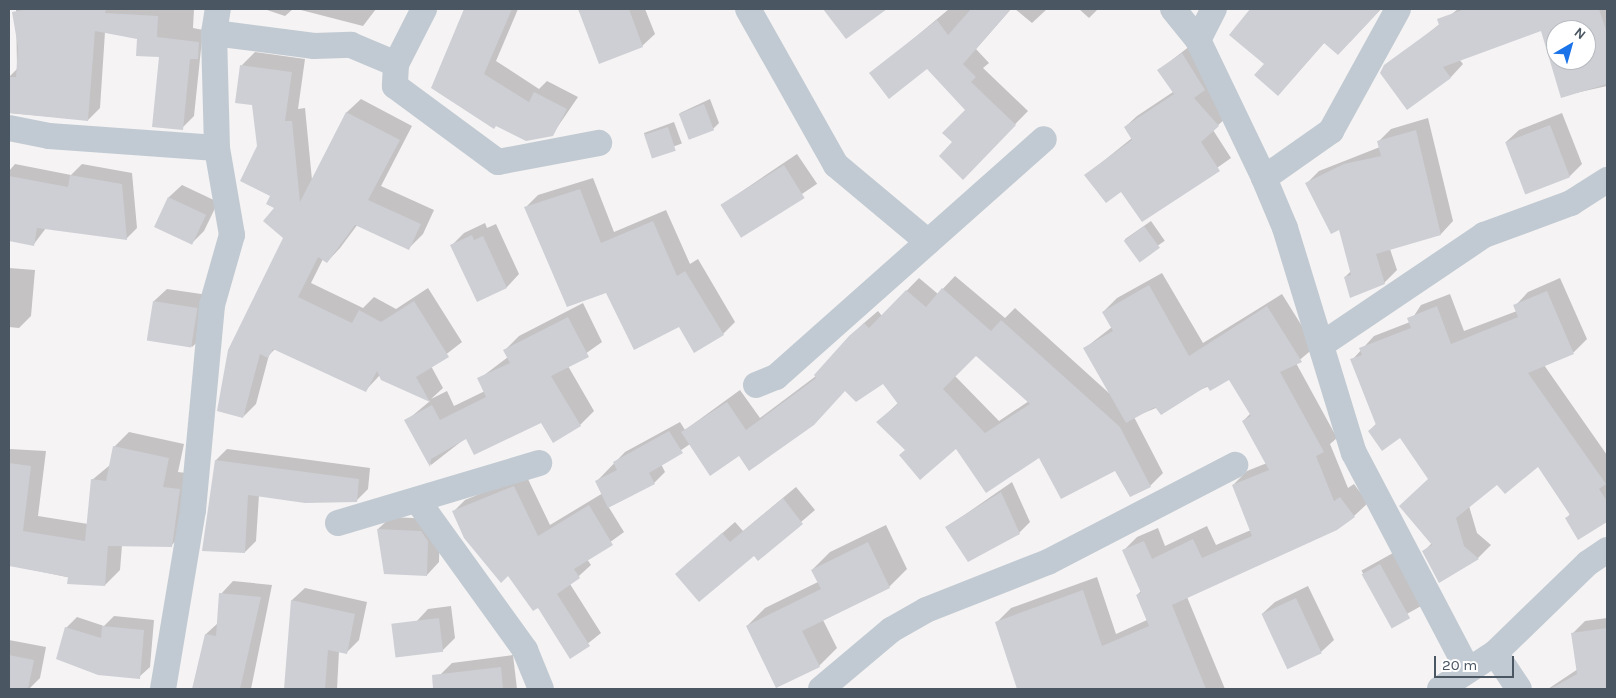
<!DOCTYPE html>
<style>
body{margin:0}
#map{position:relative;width:1616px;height:698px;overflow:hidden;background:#f5f3f3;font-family:Karla,sans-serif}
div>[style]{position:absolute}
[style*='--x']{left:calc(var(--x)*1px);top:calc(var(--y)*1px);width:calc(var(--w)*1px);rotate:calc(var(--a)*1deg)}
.shadow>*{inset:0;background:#0003;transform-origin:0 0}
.building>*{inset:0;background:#cdcfd5;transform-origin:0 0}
.minor>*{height:26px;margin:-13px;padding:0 13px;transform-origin:13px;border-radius:13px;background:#c1cad2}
span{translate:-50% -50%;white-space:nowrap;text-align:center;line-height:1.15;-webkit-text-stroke:4px #fff;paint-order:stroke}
.frame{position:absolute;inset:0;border:10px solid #4a5661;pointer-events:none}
.north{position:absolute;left:1546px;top:20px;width:50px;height:50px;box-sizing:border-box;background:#fff;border:1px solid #b7bbc0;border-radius:50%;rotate:38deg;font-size:14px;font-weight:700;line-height:20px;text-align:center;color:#4a5661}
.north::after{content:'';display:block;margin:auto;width:18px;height:22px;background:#1a73e8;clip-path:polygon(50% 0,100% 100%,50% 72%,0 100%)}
.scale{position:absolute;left:1434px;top:656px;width:80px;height:22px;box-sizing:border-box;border:2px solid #4a5661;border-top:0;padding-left:6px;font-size:15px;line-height:18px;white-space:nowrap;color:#4a5661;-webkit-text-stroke:4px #fff;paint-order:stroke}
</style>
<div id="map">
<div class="shadow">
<div style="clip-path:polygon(16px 9px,194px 9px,193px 28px,203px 30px,194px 116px,182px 128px,161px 56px,138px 38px,105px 32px,100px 108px,88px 120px,9px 113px,9px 77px,17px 69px)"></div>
<div style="clip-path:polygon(264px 9px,293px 9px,285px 16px)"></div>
<div style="clip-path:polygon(297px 9px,376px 9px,363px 26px)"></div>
<div style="clip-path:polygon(465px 9px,518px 9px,496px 61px,539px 89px,547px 81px,578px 97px,552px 135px,433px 88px)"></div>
<div style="clip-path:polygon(580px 9px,645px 9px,655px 34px,642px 46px)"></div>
<div style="clip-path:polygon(830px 9px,885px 9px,846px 37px)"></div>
<div style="clip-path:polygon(949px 9px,1011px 9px,976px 49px,989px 63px,983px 68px,1028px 111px,963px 178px,954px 142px,967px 110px,927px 67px,871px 74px)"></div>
<div style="clip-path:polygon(1015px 9px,1047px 9px,1032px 23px)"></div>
<div style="clip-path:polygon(1079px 9px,1098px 9px,1089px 18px)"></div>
<div style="clip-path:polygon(1252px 9px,1381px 9px,1350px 42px,1325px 42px,1278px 95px,1265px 64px,1231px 34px)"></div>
<div style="clip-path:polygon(evenodd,1458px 9px,1607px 9px,1607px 86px,1562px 96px,1541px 29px,1459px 59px,1463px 64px,1451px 77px,1408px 108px,1394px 61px,1458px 9px,1556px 30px,1586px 30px,1586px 60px,1556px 60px,1556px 30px)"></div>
<div style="clip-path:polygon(1195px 42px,1230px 114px,1213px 130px,1231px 158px,1142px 221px,1121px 190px,1086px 175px,1132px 138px,1125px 127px,1137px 116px,1173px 92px,1159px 70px)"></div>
<div style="clip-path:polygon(255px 52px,305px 59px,298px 109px,305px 108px,312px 180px,347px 112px,361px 99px,412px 126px,381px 186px,434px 210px,423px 234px,409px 248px,358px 224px,340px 248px,327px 262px,323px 259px,311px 283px,363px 308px,374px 297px,396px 309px,428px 288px,462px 342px,431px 366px,443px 388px,431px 399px,447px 391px,454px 406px,485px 391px,479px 379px,508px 357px,505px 350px,519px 336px,583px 303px,602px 342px,568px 366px,594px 411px,580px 425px,542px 422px,467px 437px,431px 465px,406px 421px,430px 401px,380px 375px,365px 391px,275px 349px,269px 355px,256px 404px,243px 417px,285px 237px,258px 146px,253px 104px,242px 65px)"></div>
<div style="clip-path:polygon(710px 99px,719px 123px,713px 129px,680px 113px)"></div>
<div style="clip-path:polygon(1562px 113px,1582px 164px,1570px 176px,1526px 193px,1506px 142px,1519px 130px)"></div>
<div style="clip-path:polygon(1428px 118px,1453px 221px,1441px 234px,1390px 249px,1397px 270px,1384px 283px,1345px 277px,1351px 271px,1340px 229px,1307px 183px,1319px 171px,1380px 147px,1378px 142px,1391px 129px)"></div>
<div style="left:674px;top:122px;width:23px;height:32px;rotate:70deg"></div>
<div style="left:797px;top:154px;width:36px;height:91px;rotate:56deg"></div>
<div style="clip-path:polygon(15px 164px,71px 175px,82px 164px,132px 173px,137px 228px,126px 239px,46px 228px,34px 244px,9px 239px,9px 171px)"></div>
<div style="clip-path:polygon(593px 178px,614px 232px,666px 210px,690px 264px,698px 259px,735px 322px,723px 334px,680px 326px,607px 291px,526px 207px,538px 195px)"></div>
<div style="clip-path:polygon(182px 185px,218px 202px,204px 231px,192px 243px,156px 226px,169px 197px)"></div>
<div style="left:1151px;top:221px;width:24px;height:32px;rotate:55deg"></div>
<div style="clip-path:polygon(485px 223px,487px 228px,496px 224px,519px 274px,507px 287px,478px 300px,452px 245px,464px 233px)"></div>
<div style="clip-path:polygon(9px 268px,35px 270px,31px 316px,19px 328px,9px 327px)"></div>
<div style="clip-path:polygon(evenodd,1162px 273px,1203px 343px,1282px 294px,1315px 347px,1296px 363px,1337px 438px,1330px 444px,1348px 488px,1354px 484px,1368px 503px,1354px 516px,1187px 597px,1225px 689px,1020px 689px,997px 622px,1011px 608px,1097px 577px,1116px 634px,1147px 620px,1137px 595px,1141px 591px,1124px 550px,1137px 537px,1158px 528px,1165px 546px,1207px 526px,1216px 545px,1251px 530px,1233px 485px,1247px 471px,1267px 463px,1243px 421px,1251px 413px,1229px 378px,1134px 417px,1163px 473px,1150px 486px,1115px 469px,1040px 456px,956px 447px,907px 449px,878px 422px,898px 403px,883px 382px,845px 389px,740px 455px,690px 444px,661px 464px,665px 472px,654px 483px,608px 506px,624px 532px,587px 559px,591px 565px,570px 584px,601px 633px,571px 657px,538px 606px,454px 511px,465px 500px,526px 475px,550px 525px,603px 493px,597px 481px,625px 452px,680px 422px,685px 430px,740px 390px,760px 418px,816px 376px,864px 323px,878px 311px,882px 316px,919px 278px,938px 294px,955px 276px,1005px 318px,1015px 308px,1110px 394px,1085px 348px,1112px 327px,1103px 312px,1117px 298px,1162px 273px,976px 354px,1029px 401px,999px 421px,955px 376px,976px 354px)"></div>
<div style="clip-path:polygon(1560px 278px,1587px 339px,1574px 352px,1544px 365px,1607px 455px,1607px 518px,1578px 538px,1567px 518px,1570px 514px,1538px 465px,1497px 483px,1469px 506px,1477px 533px,1491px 545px,1478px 558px,1424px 551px,1432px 543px,1429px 479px,1401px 436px,1369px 431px,1377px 423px,1352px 360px,1374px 336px,1410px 322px,1421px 305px,1450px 294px,1464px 331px,1517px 311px,1515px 306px,1528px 292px)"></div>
<div style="clip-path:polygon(167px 289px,208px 295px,205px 335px,192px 347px,154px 301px)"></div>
<div style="clip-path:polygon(129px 432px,184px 444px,178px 472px,194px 474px,186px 530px,171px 546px,122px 545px,120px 570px,105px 585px,9px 565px,9px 449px,46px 451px,38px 516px,88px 524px,92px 480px,110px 465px,114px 447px)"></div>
<div style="clip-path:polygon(227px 449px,370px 468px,368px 489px,357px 500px,259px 495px,256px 541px,245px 552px,216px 460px)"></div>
<div style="clip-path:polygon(1012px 482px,1030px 522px,1019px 533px,947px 527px)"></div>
<div style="clip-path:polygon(796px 487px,815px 510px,758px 559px,754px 554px,676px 574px,735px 522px,743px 531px)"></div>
<div style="clip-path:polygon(391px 517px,433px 519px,440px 529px,439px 562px,427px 575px,378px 529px)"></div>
<div style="clip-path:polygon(886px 525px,907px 569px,889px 587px,823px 620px,837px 648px,819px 666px,747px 626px,765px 608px,818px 582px,812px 570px,830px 552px)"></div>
<div style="left:1393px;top:553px;width:60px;height:36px;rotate:61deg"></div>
<div style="clip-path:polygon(233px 581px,272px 585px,251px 689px,193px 689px,206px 634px,218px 623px,221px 594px)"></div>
<div style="clip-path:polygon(1308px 586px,1334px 640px,1321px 652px,1262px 614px,1275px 602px)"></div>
<div style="clip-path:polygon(305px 588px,367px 602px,359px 640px,346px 653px,339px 651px,337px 689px,285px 689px,292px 600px)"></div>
<div style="clip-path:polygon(451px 606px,455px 638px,443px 650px,419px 653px,416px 622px,428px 609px)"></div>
<div style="clip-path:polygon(114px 616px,154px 620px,150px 667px,139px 677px,66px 628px,77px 617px,104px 626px)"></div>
<div style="clip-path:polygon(1607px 618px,1607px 689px,1548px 689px,1578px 669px,1573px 633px,1585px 621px)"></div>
<div style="clip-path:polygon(9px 640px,46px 647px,40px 678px,29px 689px,9px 689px)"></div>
<div style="clip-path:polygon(513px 655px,517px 689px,441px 689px,440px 675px,452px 663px)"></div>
</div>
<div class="building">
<div style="clip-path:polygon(29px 9px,106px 9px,105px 13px,158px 16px,157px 37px,199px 42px,198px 59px,190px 59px,183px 130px,152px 127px,159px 57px,136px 56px,137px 39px,95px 31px,88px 121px,9px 113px,9px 77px,16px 77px,18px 47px,12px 12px)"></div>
<div style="clip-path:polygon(464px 9px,512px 9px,484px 74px,529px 102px,534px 92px,567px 109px,553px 136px,526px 141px,496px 126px,494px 129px,431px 88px)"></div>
<div style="clip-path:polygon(578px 9px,629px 9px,643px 47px,599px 64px)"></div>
<div style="clip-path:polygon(823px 9px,887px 9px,846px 39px)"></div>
<div style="clip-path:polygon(971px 9px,1011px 9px,963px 64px,976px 77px,971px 82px,1016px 125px,963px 180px,939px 156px,952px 142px,942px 133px,965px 110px,927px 69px,889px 99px,869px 73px,937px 20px,948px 35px)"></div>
<div style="clip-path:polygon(1250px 9px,1381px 9px,1338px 55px,1324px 43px,1278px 96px,1254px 75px,1264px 64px,1229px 35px)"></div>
<div style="clip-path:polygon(evenodd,1465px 9px,1599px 9px,1607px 33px,1607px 84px,1561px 98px,1541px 31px,1443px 67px,1451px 78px,1407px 110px,1380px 73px,1384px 65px,1439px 25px,1437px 19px,1465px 9px,1556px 30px,1586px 30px,1586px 60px,1556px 60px,1556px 30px)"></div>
<div style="clip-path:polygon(1182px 53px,1205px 90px,1194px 98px,1219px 126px,1201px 142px,1220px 171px,1142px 222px,1121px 192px,1106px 203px,1084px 175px,1132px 140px,1124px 127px,1174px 94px,1157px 70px)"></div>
<div style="clip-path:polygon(240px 65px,292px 72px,285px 121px,292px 121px,300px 202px,346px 112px,400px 140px,368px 200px,421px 224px,409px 250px,355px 225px,327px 263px,318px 257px,298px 297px,352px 323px,359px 310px,381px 322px,414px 301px,449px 357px,416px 377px,430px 402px,381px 380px,377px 371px,366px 392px,273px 349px,268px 358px,260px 354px,243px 418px,217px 411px,228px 350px,283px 238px,263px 221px,274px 208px,266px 204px,270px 196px,240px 181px,257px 146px,252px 105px,235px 103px)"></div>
<div style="left:704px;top:104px;width:28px;height:27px;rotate:69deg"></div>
<div style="left:1550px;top:125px;width:56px;height:48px;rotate:69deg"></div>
<div style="left:668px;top:127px;width:25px;height:25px;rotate:72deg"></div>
<div style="clip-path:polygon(1416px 130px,1441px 235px,1376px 254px,1385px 284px,1350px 298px,1344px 277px,1351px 275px,1339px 230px,1331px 234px,1305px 183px,1344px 164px,1381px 156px,1377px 141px)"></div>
<div style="left:784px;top:165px;width:39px;height:75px;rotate:58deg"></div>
<div style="clip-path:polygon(70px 175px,122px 184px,127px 240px,37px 228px,34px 246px,9px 241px,9px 176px,68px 187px)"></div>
<div style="clip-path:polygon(580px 189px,601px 243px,653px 221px,677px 276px,685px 271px,724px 335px,694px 353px,679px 327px,634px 350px,606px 293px,567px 307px,524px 207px)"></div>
<div style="left:168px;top:197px;width:42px;height:33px;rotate:25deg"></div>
<div style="left:1144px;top:226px;width:27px;height:25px;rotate:54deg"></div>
<div style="clip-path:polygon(472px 235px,474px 240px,483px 236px,507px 288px,477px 302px,450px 245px)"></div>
<div style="clip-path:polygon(1149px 285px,1189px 356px,1267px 306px,1302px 362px,1280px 372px,1324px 452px,1316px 456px,1334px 501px,1340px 497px,1355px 517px,1337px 530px,1172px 605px,1206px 689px,1017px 689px,995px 622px,1083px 590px,1102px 646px,1149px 626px,1136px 595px,1141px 593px,1122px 550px,1144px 541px,1152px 559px,1193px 539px,1202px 558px,1252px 536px,1232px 485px,1269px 470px,1242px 421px,1251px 416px,1229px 380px,1210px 391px,1207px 386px,1161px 415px,1155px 407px,1126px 423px,1083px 348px,1113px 331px,1102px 312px)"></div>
<div style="clip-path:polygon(evenodd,942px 288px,991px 331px,1001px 320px,1120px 427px,1151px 487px,1130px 497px,1115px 471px,1061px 499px,1039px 458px,986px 493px,956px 449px,920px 480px,899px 455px,905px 450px,876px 422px,898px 404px,883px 384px,856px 402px,845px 391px,814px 425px,749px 471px,739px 456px,710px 476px,681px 432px,727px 402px,746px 430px,816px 378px,814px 375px,849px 336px,864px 323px,869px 328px,906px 290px,926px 307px,942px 288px,976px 356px,1030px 404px,985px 433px,943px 389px,976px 356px)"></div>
<div style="clip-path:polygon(1547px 291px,1574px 354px,1528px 373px,1606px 484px,1599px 489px,1607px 501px,1607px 522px,1578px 540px,1565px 518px,1570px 515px,1538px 467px,1505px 494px,1497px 485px,1456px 518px,1464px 546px,1479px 559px,1439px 583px,1422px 551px,1432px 545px,1399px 506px,1428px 479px,1400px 438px,1382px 451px,1368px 431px,1376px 425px,1350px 359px,1362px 355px,1359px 348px,1411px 328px,1407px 318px,1437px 306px,1451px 344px,1518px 317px,1513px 305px)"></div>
<div style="left:153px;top:301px;width:45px;height:40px;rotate:9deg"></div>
<div style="clip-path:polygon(568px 317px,589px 357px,551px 376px,581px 426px,553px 443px,541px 423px,474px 455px,466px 439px,431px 459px,430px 467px,404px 420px,432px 405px,440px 420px,486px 397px,477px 378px,510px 363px,503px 350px)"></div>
<div style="clip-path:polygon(669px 431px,683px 453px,649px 473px,655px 484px,608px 508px,595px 481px,617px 470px,613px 462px)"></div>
<div style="clip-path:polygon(113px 446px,169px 458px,163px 487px,180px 489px,172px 547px,108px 546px,105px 586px,67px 584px,68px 577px,9px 566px,9px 463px,31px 466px,23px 531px,85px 541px,91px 479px,106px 481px)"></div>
<div style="clip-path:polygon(215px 460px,359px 479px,357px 502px,305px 503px,248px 495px,245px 553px,202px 551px)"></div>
<div style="clip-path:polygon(514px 486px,538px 536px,589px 505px,613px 545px,574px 569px,580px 578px,557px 594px,590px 646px,570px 659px,538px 608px,533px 611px,508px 576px,501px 583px,464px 538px,452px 511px)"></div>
<div style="clip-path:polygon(1001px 492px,1020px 534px,968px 562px,945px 527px)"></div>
<div style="clip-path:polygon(783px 498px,803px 524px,758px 561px,754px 556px,699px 602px,675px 574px,722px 533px,730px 542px)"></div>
<div style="clip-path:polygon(377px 529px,421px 531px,428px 541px,427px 576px,384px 574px)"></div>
<div style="clip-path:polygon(868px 542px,890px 588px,802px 631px,820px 667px,776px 688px,746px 626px,821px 589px,811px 570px)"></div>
<div style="left:1380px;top:564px;width:62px;height:21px;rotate:61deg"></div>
<div style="clip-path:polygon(219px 593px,261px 597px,240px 689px,192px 689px,205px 634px,216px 636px)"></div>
<div style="left:1296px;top:598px;width:61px;height:38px;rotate:65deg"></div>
<div style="clip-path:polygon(291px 600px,355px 614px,347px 654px,328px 650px,325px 689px,284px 689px)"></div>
<div style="left:439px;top:618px;width:34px;height:48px;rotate:83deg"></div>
<div style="clip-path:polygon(102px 626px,144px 630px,140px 679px,98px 675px,56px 659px,65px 627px,101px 638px)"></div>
<div style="clip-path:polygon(1607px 628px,1607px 689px,1550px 689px,1577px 674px,1571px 633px)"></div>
<div style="clip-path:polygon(9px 655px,34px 660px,28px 689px,9px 689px)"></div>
<div style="clip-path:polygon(501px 667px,503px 689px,433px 689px,432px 675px)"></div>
</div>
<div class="minor">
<div style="--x:748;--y:9;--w:179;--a:60.6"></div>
<div style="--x:836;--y:165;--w:120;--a:39.9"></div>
<div style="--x:1173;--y:9;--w:40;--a:51"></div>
<div style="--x:1198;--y:40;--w:153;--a:64.4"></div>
<div style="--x:1264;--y:178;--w:54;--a:67.2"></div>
<div style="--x:1285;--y:228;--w:235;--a:73"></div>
<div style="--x:1354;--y:453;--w:245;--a:62.3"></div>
<div style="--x:214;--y:33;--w:101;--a:7.4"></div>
<div style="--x:314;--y:46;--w:37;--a:-2"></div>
<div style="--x:351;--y:45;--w:49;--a:22.9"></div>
<div style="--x:396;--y:64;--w:22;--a:93"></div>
<div style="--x:395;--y:86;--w:128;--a:36.4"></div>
<div style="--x:498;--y:162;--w:103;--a:-10.7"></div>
<div style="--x:1198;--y:40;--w:35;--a:-63"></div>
<div style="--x:396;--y:64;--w:62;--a:-63"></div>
<div style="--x:9;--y:128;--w:41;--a:11.3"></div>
<div style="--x:49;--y:136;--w:168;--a:4.1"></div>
<div style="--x:1264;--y:178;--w:82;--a:-35"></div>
<div style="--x:1331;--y:131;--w:139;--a:-61.2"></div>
<div style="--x:1321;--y:345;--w:197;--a:-34"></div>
<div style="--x:1484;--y:235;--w:93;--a:-20.2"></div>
<div style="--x:1571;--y:203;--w:43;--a:-32.6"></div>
<div style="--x:756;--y:385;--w:22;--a:-22"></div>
<div style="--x:776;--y:377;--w:358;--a:-41.6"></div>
<div style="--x:417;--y:500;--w:185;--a:54.2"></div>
<div style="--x:525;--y:650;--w:42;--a:67.7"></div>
<div style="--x:338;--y:523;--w:210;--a:-16.6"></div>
<div style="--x:1495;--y:653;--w:43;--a:56.3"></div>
<div style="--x:163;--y:689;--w:181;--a:-80.5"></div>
<div style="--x:193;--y:510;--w:206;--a:-84.7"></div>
<div style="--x:212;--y:305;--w:73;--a:-74.1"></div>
<div style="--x:232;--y:235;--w:88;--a:-99.8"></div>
<div style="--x:217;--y:148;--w:115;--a:-91.5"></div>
<div style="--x:214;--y:33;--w:24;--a:-81"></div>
<div style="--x:821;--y:689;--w:92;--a:-40.1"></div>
<div style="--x:891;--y:630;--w:40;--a:-29.7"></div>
<div style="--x:926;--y:610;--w:131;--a:-21.5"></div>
<div style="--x:1048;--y:562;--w:211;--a:-27.4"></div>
<div style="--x:1440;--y:689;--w:66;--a:-33.2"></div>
<div style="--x:1495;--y:653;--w:129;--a:-44.1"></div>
<div style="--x:1588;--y:563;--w:23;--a:-34"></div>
</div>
<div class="frame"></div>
<div class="north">N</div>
<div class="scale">20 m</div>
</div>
